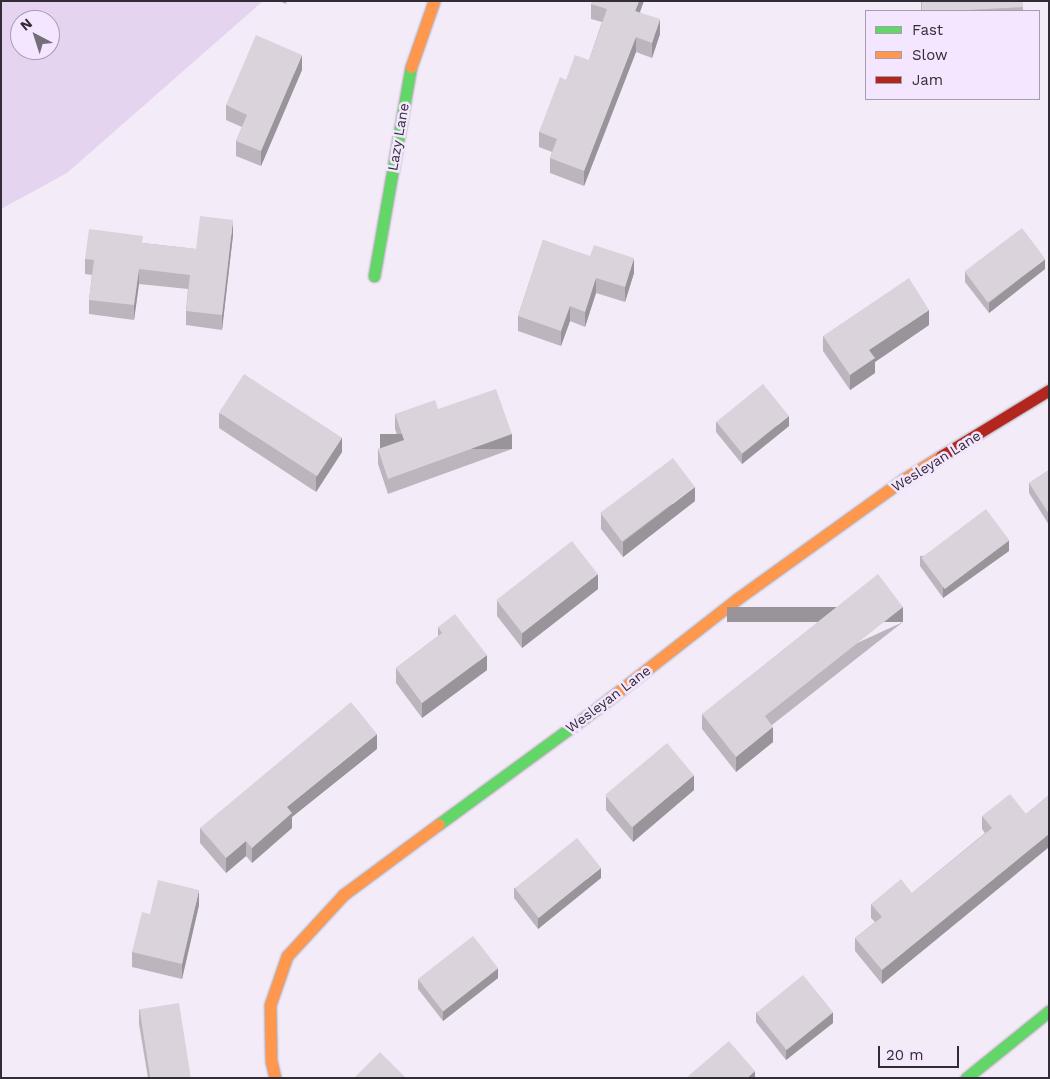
<!DOCTYPE html>
<style>
body{margin:0}
#map{position:relative;width:1050px;height:1079px;overflow:hidden;background:#f3ecf8;font-family:"Work Sans",sans-serif}
div>[style]{position:absolute}
[style*='--x']{left:calc(var(--x)*1px);top:calc(var(--y)*1px);width:calc(var(--w)*1px);rotate:calc(var(--a)*1deg)}
.green>*{inset:0;background:#e5d4f0}
.roads{filter:drop-shadow(0 0 1px #a8a2ac) drop-shadow(0 0 1px #a8a2ac)}
.fast>*{height:11px;margin:-5.5px;padding:0 5.5px;transform-origin:5.5px;border-radius:5.5px;background:#63d668}
.slow>*{height:11px;margin:-5.5px;padding:0 5.5px;transform-origin:5.5px;border-radius:5.5px;background:#ff974d}
.jam>*{height:11px;margin:-5.5px;padding:0 5.5px;transform-origin:5.5px;border-radius:5.5px;background:#b3261e}
.wall>*{inset:0;background:#bcb5bd;transform-origin:0 0}
.shaded-wall>*{inset:0;background:#99949a;transform-origin:0 0}
.building>*{inset:0;background:#dbd3dc;transform-origin:0 0}
span{translate:-50% -50%;white-space:nowrap;text-align:center;line-height:1.15;-webkit-text-stroke:5px #f4e6fe;paint-order:stroke}
.street-label{font-size:14px;color:#312c35}
.frame{position:absolute;inset:0;border:2px solid #312c35;pointer-events:none}
.legend{position:absolute;left:865px;top:10px;width:175px;height:90px;box-sizing:border-box;background:#f4e6fe;border:1px solid #a69cae;margin:0;padding:6px 9px;list-style:none;font-size:15px;color:#312c35}
.legend li{display:flex;align-items:center;gap:10px;height:25px}
.legend b{width:25px;border:1px solid #a69cae}
.north{position:absolute;left:10px;top:10px;width:50px;height:50px;box-sizing:border-box;background:#f4e6fe;border:1px solid #a69cae;border-radius:50%;rotate:320deg;font-size:14px;font-weight:700;line-height:20px;text-align:center;color:#312c35}
.north::after{content:'';display:block;margin:auto;width:18px;height:22px;background:#756f79;clip-path:polygon(50% 0,100% 100%,50% 72%,0 100%)}
.scale{position:absolute;left:878px;top:1046px;width:81px;height:22px;box-sizing:border-box;border:2px solid #312c35;border-top:0;padding-left:6px;font-size:15px;line-height:18px;white-space:nowrap;color:#312c35;-webkit-text-stroke:4px #f4e6fe;paint-order:stroke}
</style>
<div id="map">
<div class="green">
<div style="clip-path:polygon(evenodd,1px 1px,263px 1px,67px 173px,1px 209px,1px 1px,20px 20px,50px 20px,50px 50px,20px 50px,20px 20px)"></div>
</div>
<div class="roads">
<div class="fast">
<div style="--x:374;--y:276;--w:212;--a:-80"></div>
<div style="--x:439;--y:824;--w:200;--a:-36.2"></div>
<div style="--x:966;--y:1078;--w:107;--a:-38.9"></div>
</div>
<div class="slow">
<div style="--x:411;--y:67;--w:70;--a:-70.8"></div>
<div style="--x:600;--y:706;--w:174;--a:-38"></div>
<div style="--x:737;--y:599;--w:206;--a:-35.7"></div>
<div style="--x:904;--y:479;--w:44;--a:-31.9"></div>
<div style="--x:275;--y:1078;--w:17;--a:-103"></div>
<div style="--x:271;--y:1061;--w:56;--a:-91"></div>
<div style="--x:270;--y:1005;--w:52;--a:-70.9"></div>
<div style="--x:287;--y:956;--w:83;--a:-47.4"></div>
<div style="--x:343;--y:895;--w:119;--a:-36.5"></div>
</div>
<div class="jam">
<div style="--x:941;--y:456;--w:127;--a:-31.4"></div>
</div>
</div>
<div class="wall">
<div style="clip-path:polygon(279px 1px,287px 1px,286px 4px)"></div>
<div style="left:921px;top:1px;width:102px;height:10px"></div>
<div style="clip-path:polygon(591px 4px,640px 12px,660px 34px,652px 58px,636px 52px,584px 186px,550px 173px,550px 158px,552px 152px,539px 147px,539px 132px,566px 80px,589px 60px,602px 22px,591px 19px)"></div>
<div style="clip-path:polygon(302px 70px,261px 166px,236px 156px,236px 141px,242px 127px,226px 120px,226px 105px)"></div>
<div style="clip-path:polygon(233px 235px,222px 330px,186px 325px,186px 311px,188px 289px,139px 284px,134px 320px,89px 314px,89px 300px,92px 275px,85px 274px,85px 259px,143px 243px,196px 249px)"></div>
<div style="clip-path:polygon(543px 240px,634px 273px,625px 302px,596px 293px,585px 327px,570px 321px,561px 346px,518px 331px,518px 316px)"></div>
<div style="clip-path:polygon(1045px 269px,989px 313px,965px 282px,965px 272px)"></div>
<div style="clip-path:polygon(929px 325px,875px 362px,875px 373px,850px 390px,823px 351px,823px 336px)"></div>
<div style="clip-path:polygon(438px 409px,512px 449px,388px 494px,378px 464px,378px 449px,399px 441px,395px 429px,395px 414px)"></div>
<div style="clip-path:polygon(219px 413px,342px 452px,316px 492px,219px 428px)"></div>
<div style="clip-path:polygon(716px 422px,789px 426px,742px 464px,716px 432px)"></div>
<div style="clip-path:polygon(1049px 470px,1049px 525px,1029px 493px,1029px 483px)"></div>
<div style="clip-path:polygon(695px 501px,623px 557px,601px 529px,601px 514px)"></div>
<div style="clip-path:polygon(1009px 551px,943px 598px,920px 566px,920px 556px)"></div>
<div style="clip-path:polygon(598px 589px,522px 648px,497px 616px,497px 601px)"></div>
<div style="clip-path:polygon(903px 622px,772px 725px,773px 742px,736px 772px,702px 729px,702px 714px)"></div>
<div style="clip-path:polygon(438px 627px,487px 670px,422px 718px,396px 683px,396px 668px,438px 636px)"></div>
<div style="clip-path:polygon(377px 749px,292px 817px,292px 828px,252px 863px,246px 856px,226px 873px,200px 843px,200px 828px)"></div>
<div style="clip-path:polygon(694px 790px,633px 842px,606px 810px,606px 796px)"></div>
<div style="clip-path:polygon(1049px 795px,1049px 847px,882px 984px,855px 951px,855px 938px,875px 922px,871px 918px,871px 904px,912px 893px,985px 833px,982px 829px,982px 816px,1026px 814px)"></div>
<div style="clip-path:polygon(601px 878px,538px 929px,514px 898px,514px 888px)"></div>
<div style="clip-path:polygon(199px 905px,182px 979px,132px 967px,132px 952px,150px 914px)"></div>
<div style="clip-path:polygon(498px 978px,443px 1021px,418px 989px,418px 979px)"></div>
<div style="clip-path:polygon(139px 1009px,191px 1078px,148px 1078px,139px 1024px)"></div>
<div style="clip-path:polygon(756px 1012px,833px 1023px,786px 1060px,756px 1022px)"></div>
</div>
<div class="shaded-wall">
<div style="clip-path:polygon(639px 1px,644px 1px,635px 26px,635px 11px)"></div>
<div style="clip-path:polygon(660px 19px,660px 34px,652px 58px,652px 43px)"></div>
<div style="clip-path:polygon(636px 37px,636px 52px,584px 186px,584px 171px)"></div>
<div style="clip-path:polygon(302px 55px,302px 70px,261px 166px,261px 151px)"></div>
<div style="clip-path:polygon(233px 220px,233px 235px,222px 330px,222px 315px)"></div>
<div style="clip-path:polygon(634px 258px,634px 273px,625px 302px,625px 287px)"></div>
<div style="clip-path:polygon(1045px 259px,1045px 269px,989px 313px,989px 303px)"></div>
<div style="clip-path:polygon(139px 269px,139px 284px,134px 320px,134px 305px)"></div>
<div style="clip-path:polygon(596px 278px,596px 293px,585px 327px,585px 312px)"></div>
<div style="clip-path:polygon(570px 306px,570px 321px,561px 346px,561px 331px)"></div>
<div style="clip-path:polygon(929px 310px,929px 325px,875px 362px,875px 373px,850px 390px,850px 375px,869px 350px)"></div>
<div style="clip-path:polygon(789px 416px,789px 426px,742px 464px,742px 454px)"></div>
<div style="left:512px;top:434px;width:15px;height:132px;rotate:90deg"></div>
<div style="clip-path:polygon(342px 437px,342px 452px,316px 492px,316px 477px)"></div>
<div style="clip-path:polygon(695px 487px,695px 501px,623px 557px,623px 542px)"></div>
<div style="clip-path:polygon(1009px 540px,1009px 551px,943px 598px,943px 588px)"></div>
<div style="clip-path:polygon(598px 574px,598px 589px,522px 648px,522px 633px)"></div>
<div style="left:903px;top:607px;width:15px;height:176px;rotate:90deg"></div>
<div style="clip-path:polygon(487px 655px,487px 670px,422px 718px,422px 703px)"></div>
<div style="clip-path:polygon(773px 727px,773px 742px,736px 772px,736px 757px)"></div>
<div style="clip-path:polygon(377px 734px,377px 749px,292px 817px,292px 828px,252px 863px,252px 848px,287px 807px)"></div>
<div style="clip-path:polygon(694px 775px,694px 790px,633px 842px,633px 827px)"></div>
<div style="clip-path:polygon(1049px 834px,1049px 847px,882px 984px,882px 970px)"></div>
<div style="clip-path:polygon(246px 841px,246px 856px,226px 873px,226px 858px)"></div>
<div style="clip-path:polygon(601px 868px,601px 878px,538px 929px,538px 918px)"></div>
<div style="clip-path:polygon(199px 890px,199px 905px,182px 979px,182px 964px)"></div>
<div style="clip-path:polygon(498px 968px,498px 978px,443px 1021px,443px 1011px)"></div>
<div style="clip-path:polygon(833px 1012px,833px 1023px,786px 1060px,786px 1050px)"></div>
<div style="clip-path:polygon(755px 1071px,755px 1078px,747px 1078px)"></div>
</div>
<div class="building">
<div style="clip-path:polygon(592px 1px,639px 1px,635px 11px,660px 19px,652px 43px,636px 37px,584px 171px,550px 158px,557px 139px,539px 132px,560px 77px,566px 80px,575px 55px,589px 60px,607px 9px,591px 4px)"></div>
<div style="clip-path:polygon(922px 1px,1023px 1px,1023px 7px,949px 11px,922px 11px)"></div>
<div style="clip-path:polygon(256px 35px,302px 55px,261px 151px,236px 141px,247px 115px,226px 105px)"></div>
<div style="clip-path:polygon(200px 216px,233px 220px,222px 315px,186px 311px,190px 275px,139px 269px,134px 305px,89px 300px,94px 260px,85px 259px,89px 229px,143px 236px,142px 243px,196px 249px)"></div>
<div style="left:1022px;top:228px;width:39px;height:72px;rotate:53deg"></div>
<div style="clip-path:polygon(543px 240px,590px 256px,594px 245px,634px 258px,625px 287px,596px 278px,585px 312px,570px 306px,561px 331px,518px 316px)"></div>
<div style="clip-path:polygon(909px 278px,929px 310px,869px 350px,875px 358px,850px 375px,823px 336px)"></div>
<div style="left:244px;top:374px;width:117px;height:46px;rotate:33deg"></div>
<div style="left:763px;top:384px;width:41px;height:60px;rotate:51deg"></div>
<div style="clip-path:polygon(496px 389px,512px 434px,388px 479px,378px 449px,404px 440px,395px 414px,435px 400px,438px 409px)"></div>
<div style="left:673px;top:458px;width:36px;height:91px;rotate:53deg"></div>
<div style="clip-path:polygon(1049px 470px,1049px 514px,1029px 483px)"></div>
<div style="left:986px;top:509px;width:39px;height:81px;rotate:53deg"></div>
<div style="left:572px;top:541px;width:42px;height:96px;rotate:52deg"></div>
<div style="clip-path:polygon(878px 574px,903px 607px,765px 716px,773px 727px,736px 757px,702px 714px)"></div>
<div style="clip-path:polygon(455px 614px,487px 655px,422px 703px,396px 668px,442px 633px,438px 627px)"></div>
<div style="clip-path:polygon(351px 702px,377px 734px,287px 807px,292px 813px,252px 848px,246px 841px,226px 858px,200px 828px)"></div>
<div style="left:667px;top:743px;width:42px;height:81px;rotate:50deg"></div>
<div style="clip-path:polygon(1010px 794px,1026px 814px,1049px 795px,1049px 834px,882px 970px,855px 938px,882px 917px,871px 904px,901px 879px,912px 893px,992px 828px,982px 816px)"></div>
<div style="left:577px;top:838px;width:38px;height:80px;rotate:51deg"></div>
<div style="clip-path:polygon(158px 880px,199px 890px,182px 964px,132px 952px,142px 912px,150px 914px)"></div>
<div style="left:473px;top:936px;width:41px;height:70px;rotate:52deg"></div>
<div style="left:803px;top:975px;width:48px;height:60px;rotate:51deg"></div>
<div style="left:179px;top:1003px;width:76px;height:40px;rotate:81deg"></div>
<div style="clip-path:polygon(729px 1041px,755px 1071px,747px 1078px,686px 1078px)"></div>
<div style="clip-path:polygon(380px 1052px,406px 1078px,354px 1078px)"></div>
</div>
<div class="street-label">
<span style="left:398px;top:137px;rotate:-80deg">Lazy Lane</span>
<span style="left:936px;top:461px;rotate:-32deg">Wesleyan Lane</span>
<span style="left:608px;top:699px;rotate:-37deg">Wesleyan Lane</span>
</div>
<div class="frame"></div>
<ul class="legend">
<li><b style="height:6px;background:#63d668"></b>Fast</li>
<li><b style="height:6px;background:#ff974d"></b>Slow</li>
<li><b style="height:6px;background:#b3261e"></b>Jam</li>
</ul>
<div class="north">N</div>
<div class="scale">20 m</div>
</div>
